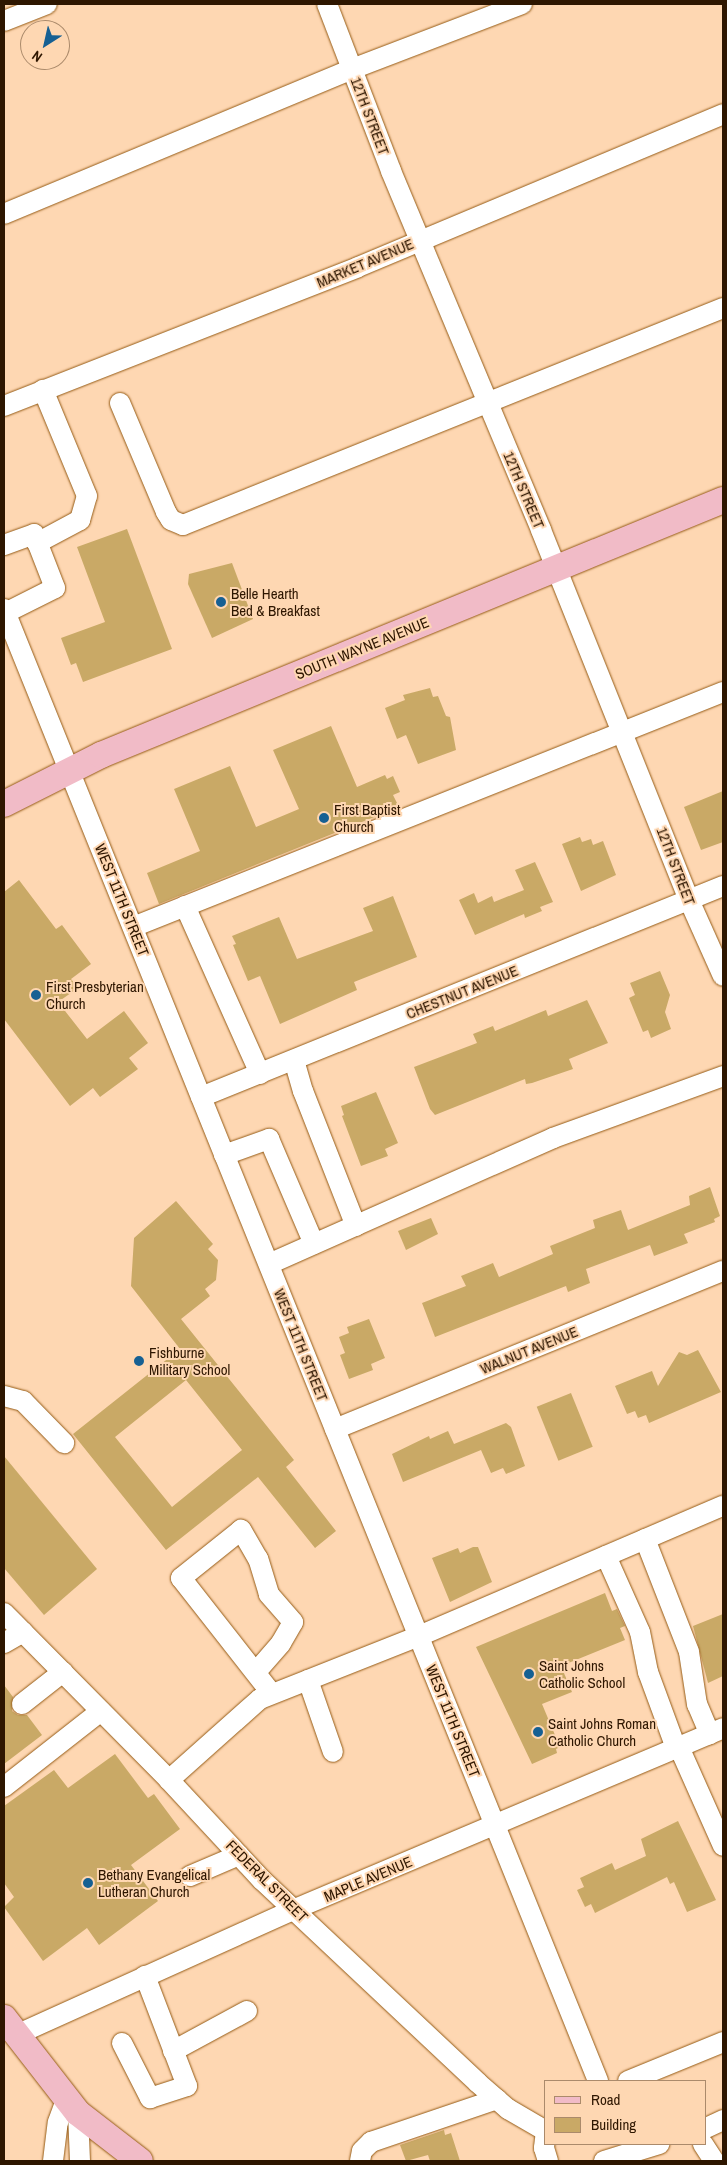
<!DOCTYPE html>
<style>
body{margin:0}
#map{position:relative;width:727px;height:2165px;overflow:hidden;background:#fed7b2;font-family:"Archivo Narrow",sans-serif}
div>[style]{position:absolute}
[style*='--x']{left:calc(var(--x)*1px);top:calc(var(--y)*1px);width:calc(var(--w)*1px);rotate:calc(var(--a)*1deg)}
.building>*{inset:0;background:#c9a966;transform-origin:0 0}
.roads{filter:drop-shadow(0 0 1px #955b15) drop-shadow(0 0 1px #955b15)}
.minor>*{height:20px;margin:-10px;padding:0 10px;transform-origin:10px;border-radius:10px;background:#fff}
.major>*{height:26px;margin:-13px;padding:0 13px;transform-origin:13px;border-radius:13px;background:#f1bbc7}
.dots>*{width:14px;height:14px;translate:-50% -50%;box-sizing:border-box;border:2px solid #fed7b2;border-radius:50%}
span{translate:-50% -50%;white-space:nowrap;text-align:center;line-height:1.15;-webkit-text-stroke:4px #fed7b2;paint-order:stroke}
.street-label{font-size:15px;color:#2e1600}
.poi-label{font-size:15px;color:#2e1600}
.left{translate:0 -50%;text-align:left}
.frame{position:absolute;inset:0;border:5px solid #2e1600;pointer-events:none}
.legend{position:absolute;left:544px;top:2080px;width:162px;height:65px;box-sizing:border-box;background:#fed7b2;border:1px solid #ab8a6b;margin:0;padding:6px 9px;list-style:none;font-size:15px;color:#2e1600}
.legend li{display:flex;align-items:center;gap:10px;height:25px}
.legend b{width:25px;border:1px solid #ab8a6b}
.north{position:absolute;left:20px;top:20px;width:50px;height:50px;box-sizing:border-box;background:#fed7b2;border:1px solid #ab8a6b;border-radius:50%;rotate:215deg;font-size:14px;font-weight:700;line-height:20px;text-align:center;color:#2e1600}
.north::after{content:'';display:block;margin:auto;width:18px;height:22px;background:#166093;clip-path:polygon(50% 0,100% 100%,50% 72%,0 100%)}
</style>
<div id="map">
<div class="building">
<div style="clip-path:polygon(127px 529px,172px 649px,83px 682px,76px 663px,71px 665px,61px 638px,105px 622px,77px 547px)"></div>
<div style="clip-path:polygon(232px 563px,253px 619px,212px 638px,188px 584px,189px 574px)"></div>
<div style="clip-path:polygon(430px 688px,433px 697px,438px 696px,446px 716px,450px 717px,456px 750px,418px 764px,406px 735px,397px 739px,385px 708px,405px 700px,403px 695px)"></div>
<div style="clip-path:polygon(331px 726px,357px 787px,385px 775px,387px 779px,393px 776px,400px 792px,393px 795px,399px 807px,159px 904px,147px 873px,200px 851px,174px 789px,230px 766px,256px 827px,299px 809px,273px 750px)"></div>
<div style="clip-path:polygon(723px 791px,723px 842px,701px 850px,684px 807px)"></div>
<div style="clip-path:polygon(580px 837px,582px 842px,591px 839px,593px 845px,603px 841px,616px 875px,581px 891px,562px 844px)"></div>
<div style="clip-path:polygon(535px 862px,553px 902px,540px 907px,542px 911px,525px 918px,524px 914px,475px 935px,459px 900px,474px 893px,478px 903px,492px 896px,494px 902px,524px 890px,515px 870px)"></div>
<div style="clip-path:polygon(19px 880px,56px 929px,62px 925px,91px 964px,71px 979px,78px 988px,58px 1002px,87px 1039px,124px 1011px,148px 1043px,129px 1058px,138px 1069px,100px 1097px,93px 1088px,70px 1106px,4px 1019px,4px 892px)"></div>
<div style="clip-path:polygon(393px 896px,417px 957px,354px 982px,357px 990px,280px 1024px,260px 976px,248px 981px,233px 945px,236px 944px,232px 936px,279px 917px,297px 959px,373px 931px,363px 908px)"></div>
<div style="clip-path:polygon(660px 971px,670px 995px,665px 1012px,671px 1029px,651px 1038px,648px 1030px,643px 1032px,629px 998px,635px 995px,630px 983px)"></div>
<div style="clip-path:polygon(587px 1000px,608px 1043px,569px 1059px,573px 1069px,532px 1083px,526px 1084px,525px 1079px,435px 1115px,430px 1109px,414px 1067px,477px 1043px,473px 1034px,493px 1026px,495px 1031px,546px 1010px,548px 1016px)"></div>
<div style="clip-path:polygon(376px 1092px,398px 1143px,385px 1149px,388px 1156px,361px 1166px,342px 1116px,344px 1115px,341px 1106px)"></div>
<div style="clip-path:polygon(710px 1187px,720px 1216px,714px 1219px,715px 1222px,684px 1234px,688px 1243px,654px 1256px,650px 1245px,586px 1269px,590px 1283px,568px 1292px,566px 1286px,435px 1337px,422px 1303px,466px 1286px,461px 1276px,493px 1263px,499px 1277px,553px 1254px,550px 1246px,595px 1228px,593px 1220px,621px 1210px,628px 1230px,690px 1205px,689px 1196px)"></div>
<div style="clip-path:polygon(evenodd,176px 1201px,213px 1244px,208px 1249px,218px 1260px,216px 1280px,205px 1289px,210px 1296px,181px 1319px,294px 1460px,286px 1467px,336px 1531px,315px 1548px,258px 1477px,166px 1550px,73px 1434px,180px 1349px,131px 1286px,134px 1238px,176px 1201px,186px 1380px,242px 1450px,172px 1507px,115px 1437px,186px 1380px)"></div>
<div style="clip-path:polygon(431px 1218px,438px 1234px,406px 1250px,398px 1231px)"></div>
<div style="clip-path:polygon(369px 1319px,385px 1358px,371px 1364px,373px 1370px,349px 1379px,340px 1355px,345px 1353px,339px 1337px,349px 1333px,347px 1327px)"></div>
<div style="clip-path:polygon(698px 1350px,721px 1392px,649px 1423px,646px 1415px,638px 1418px,635px 1411px,627px 1414px,615px 1386px,652px 1371px,658px 1386px,679px 1352px,687px 1355px)"></div>
<div style="left:571px;top:1393px;width:58px;height:37px;rotate:68deg"></div>
<div style="clip-path:polygon(506px 1423px,511px 1427px,525px 1466px,506px 1474px,503px 1468px,491px 1473px,481px 1450px,403px 1482px,392px 1454px,429px 1436px,430px 1439px,448px 1431px,454px 1444px)"></div>
<div style="clip-path:polygon(4px 1456px,97px 1569px,44px 1615px,4px 1568px)"></div>
<div style="clip-path:polygon(473px 1547px,478px 1547px,492px 1582px,450px 1602px,432px 1558px,458px 1548px,460px 1553px)"></div>
<div style="clip-path:polygon(605px 1593px,612px 1611px,617px 1609px,625px 1626px,620px 1628px,625px 1640px,561px 1666px,572px 1692px,542px 1704px,560px 1747px,556px 1749px,557px 1753px,532px 1764px,476px 1647px)"></div>
<div style="clip-path:polygon(723px 1614px,723px 1676px,708px 1683px,693px 1626px)"></div>
<div style="clip-path:polygon(4px 1685px,13px 1697px,12px 1711px,18px 1715px,27px 1715px,42px 1735px,4px 1764px)"></div>
<div style="clip-path:polygon(115px 1754px,148px 1798px,154px 1794px,180px 1829px,131px 1865px,158px 1901px,99px 1945px,87px 1928px,43px 1961px,4px 1907px,14px 1897px,4px 1883px,4px 1806px,54px 1770px,68px 1788px)"></div>
<div style="clip-path:polygon(678px 1821px,716px 1900px,687px 1912px,674px 1882px,670px 1884px,667px 1877px,595px 1913px,591px 1904px,585px 1907px,577px 1890px,584px 1887px,580px 1878px,612px 1863px,615px 1870px,646px 1856px,641px 1839px)"></div>
<div style="clip-path:polygon(444px 2130px,445px 2135px,451px 2133px,460px 2161px,430px 2161px,428px 2155px,406px 2161px,400px 2145px)"></div>
</div>
<div class="roads">
<div class="minor">
<div style="--x:327;--y:4;--w:179;--a:69"></div>
<div style="--x:391;--y:171;--w:389;--a:67.3"></div>
<div style="--x:541;--y:530;--w:399;--a:68.2"></div>
<div style="--x:689;--y:900;--w:83;--a:65.9"></div>
<div style="--x:4;--y:21;--w:46;--a:-21.6"></div>
<div style="--x:4;--y:214;--w:377;--a:-22.6"></div>
<div style="--x:352;--y:69;--w:182;--a:-20.9"></div>
<div style="--x:120;--y:403;--w:118;--a:67.1"></div>
<div style="--x:166;--y:512;--w:9;--a:58"></div>
<div style="--x:171;--y:520;--w:13;--a:23"></div>
<div style="--x:183;--y:525;--w:582;--a:-21.89"></div>
<div style="--x:4;--y:406;--w:380;--a:-21.4"></div>
<div style="--x:358;--y:267;--w:396;--a:-22.7"></div>
<div style="--x:37;--y:543;--w:49;--a:-28.1"></div>
<div style="--x:80;--y:520;--w:25;--a:-74"></div>
<div style="--x:87;--y:496;--w:115;--a:-112.5"></div>
<div style="--x:4;--y:545;--w:32;--a:-20"></div>
<div style="--x:34;--y:534;--w:58;--a:68.7"></div>
<div style="--x:55;--y:588;--w:56;--a:153.4"></div>
<div style="--x:4;--y:609;--w:1587;--a:68.02"></div>
<div style="--x:185;--y:906;--w:184;--a:65.9"></div>
<div style="--x:133;--y:927;--w:635;--a:-21.72"></div>
<div style="--x:294;--y:1060;--w:32;--a:74"></div>
<div style="--x:303;--y:1091;--w:145;--a:68.6"></div>
<div style="--x:201;--y:1097;--w:563;--a:-22.01"></div>
<div style="--x:224;--y:1155;--w:48;--a:-19.6"></div>
<div style="--x:269;--y:1139;--w:114;--a:66.8"></div>
<div style="--x:269;--y:1264;--w:311;--a:-23.9"></div>
<div style="--x:553;--y:1138;--w:181;--a:-20"></div>
<div style="--x:4;--y:1396;--w:20;--a:15"></div>
<div style="--x:23;--y:1401;--w:59;--a:45.7"></div>
<div style="--x:335;--y:1429;--w:419;--a:-22.2"></div>
<div style="--x:645;--y:1539;--w:121;--a:68.7"></div>
<div style="--x:689;--y:1652;--w:53;--a:81.3"></div>
<div style="--x:697;--y:1704;--w:33;--a:67"></div>
<div style="--x:606;--y:1556;--w:83;--a:65.9"></div>
<div style="--x:640;--y:1632;--w:41;--a:78.7"></div>
<div style="--x:648;--y:1672;--w:81;--a:69.8"></div>
<div style="--x:4;--y:1613;--w:235;--a:45.3"></div>
<div style="--x:169;--y:1780;--w:137;--a:47.1"></div>
<div style="--x:262;--y:1880;--w:296;--a:43.2"></div>
<div style="--x:478;--y:2083;--w:40;--a:41"></div>
<div style="--x:508;--y:2109;--w:44;--a:30.1"></div>
<div style="--x:4;--y:1643;--w:22;--a:-30"></div>
<div style="--x:256;--y:1672;--w:38;--a:-49"></div>
<div style="--x:281;--y:1643;--w:24;--a:-60"></div>
<div style="--x:293;--y:1622;--w:37;--a:-131"></div>
<div style="--x:269;--y:1594;--w:37;--a:-107"></div>
<div style="--x:258;--y:1559;--w:34;--a:-120"></div>
<div style="--x:241;--y:1530;--w:77;--a:141.3"></div>
<div style="--x:181;--y:1578;--w:147;--a:51.9"></div>
<div style="--x:308;--y:1680;--w:76;--a:70.9"></div>
<div style="--x:22;--y:1704;--w:52;--a:-38"></div>
<div style="--x:679;--y:1747;--w:108;--a:66"></div>
<div style="--x:169;--y:1780;--w:122;--a:-41.7"></div>
<div style="--x:260;--y:1699;--w:171;--a:-21.6"></div>
<div style="--x:419;--y:1636;--w:331;--a:-23.2"></div>
<div style="--x:4;--y:1787;--w:123;--a:-38.1"></div>
<div style="--x:190;--y:1876;--w:53;--a:-23.2"></div>
<div style="--x:16;--y:2035;--w:306;--a:-24.3"></div>
<div style="--x:295;--y:1909;--w:465;--a:-22.9"></div>
<div style="--x:122;--y:2043;--w:62;--a:63"></div>
<div style="--x:150;--y:2098;--w:39;--a:-18"></div>
<div style="--x:187;--y:2086;--w:118;--a:-110.9"></div>
<div style="--x:173;--y:2051;--w:84;--a:-28.4"></div>
<div style="--x:628;--y:2081;--w:103;--a:-22.3"></div>
<div style="--x:78;--y:2113;--w:48;--a:87.6"></div>
<div style="--x:706;--y:2128;--w:19;--a:-25"></div>
<div style="--x:546;--y:2131;--w:17;--a:97"></div>
<div style="--x:544;--y:2148;--w:14;--a:73"></div>
<div style="--x:703;--y:2144;--w:20;--a:57"></div>
<div style="--x:53;--y:2161;--w:39;--a:-83"></div>
<div style="--x:58;--y:2122;--w:23;--a:-70"></div>
<div style="--x:360;--y:2161;--w:10;--a:-79"></div>
<div style="--x:362;--y:2151;--w:13;--a:-45"></div>
<div style="--x:371;--y:2142;--w:133;--a:-18.8"></div>
<div style="--x:604;--y:2161;--w:58;--a:-17.2"></div>
</div>
<div class="major">
<div style="--x:4;--y:804;--w:109;--a:-26.8"></div>
<div style="--x:101;--y:755;--w:672;--a:-22.29"></div>
<div style="--x:4;--y:2018;--w:120;--a:52.1"></div>
<div style="--x:78;--y:2113;--w:78;--a:37.7"></div>
</div>
</div>
<div class="dots">
<div style="left:221px;top:602px;background:#166093"></div>
<div style="left:324px;top:818px;background:#166093"></div>
<div style="left:36px;top:995px;background:#166093"></div>
<div style="left:139px;top:1361px;background:#166093"></div>
<div style="left:529px;top:1674px;background:#166093"></div>
<div style="left:538px;top:1732px;background:#166093"></div>
<div style="left:88px;top:1883px;background:#166093"></div>
</div>
<div class="street-label">
<span style="left:370px;top:116px;rotate:69deg">12TH STREET</span>
<span style="left:365px;top:263px;rotate:-23deg">MARKET AVENUE</span>
<span style="left:524px;top:490px;rotate:67deg">12TH STREET</span>
<span style="left:362px;top:648px;rotate:-22deg">SOUTH WAYNE AVENUE</span>
<span style="left:676px;top:866px;rotate:69deg">12TH STREET</span>
<span style="left:122px;top:900px;rotate:68deg">WEST 11TH STREET</span>
<span style="left:462px;top:992px;rotate:-22deg">CHESTNUT AVENUE</span>
<span style="left:301px;top:1345px;rotate:68deg">WEST 11TH STREET</span>
<span style="left:529px;top:1350px;rotate:-22deg">WALNUT AVENUE</span>
<span style="left:453px;top:1721px;rotate:68deg">WEST 11TH STREET</span>
<span style="left:368px;top:1879px;rotate:-23deg">MAPLE AVENUE</span>
<span style="left:267px;top:1881px;rotate:45deg">FEDERAL STREET</span>
</div>
<div class="poi-label">
<span class="left" style="left:231px;top:602px">Belle Hearth<br>Bed &amp; Breakfast</span>
<span class="left" style="left:334px;top:818px">First Baptist<br>Church</span>
<span class="left" style="left:46px;top:995px">First Presbyterian<br>Church</span>
<span class="left" style="left:149px;top:1361px">Fishburne<br>Military School</span>
<span class="left" style="left:539px;top:1674px">Saint Johns<br>Catholic School</span>
<span class="left" style="left:548px;top:1732px">Saint Johns Roman<br>Catholic Church</span>
<span class="left" style="left:98px;top:1883px">Bethany Evangelical<br>Lutheran Church</span>
</div>
<div class="frame"></div>
<ul class="legend">
<li><b style="height:6px;background:#f1bbc7"></b>Road</li>
<li><b style="height:14px;background:#c9a966"></b>Building</li>
</ul>
<div class="north">N</div>
</div>
